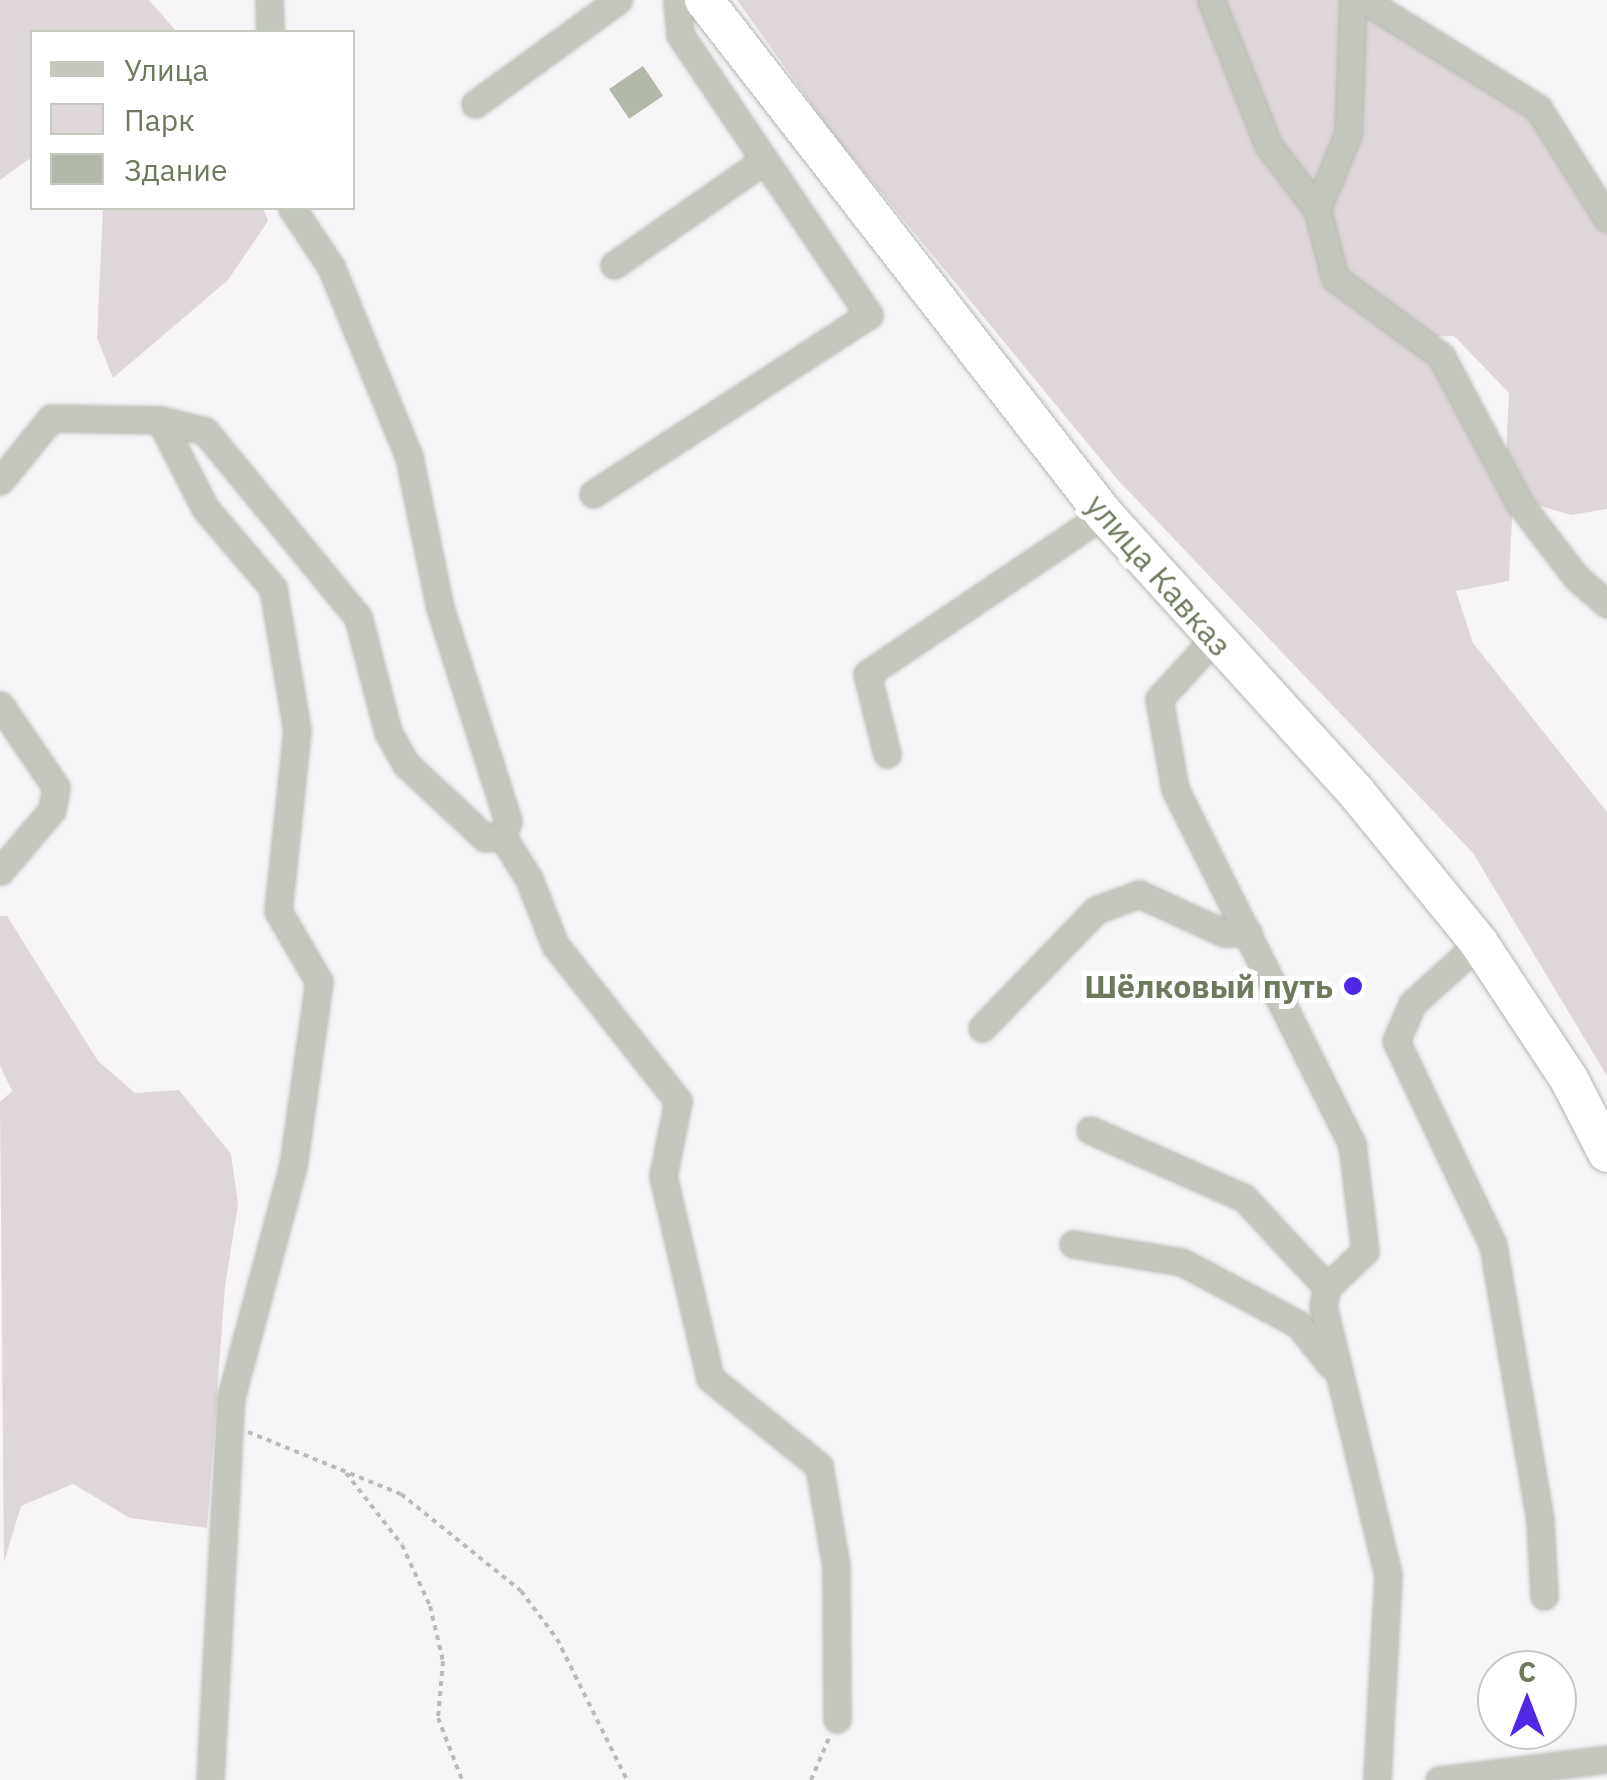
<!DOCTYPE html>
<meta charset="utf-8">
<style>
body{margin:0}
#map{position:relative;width:1607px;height:1780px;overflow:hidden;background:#f8f5f8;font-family:"IBM Plex Sans",sans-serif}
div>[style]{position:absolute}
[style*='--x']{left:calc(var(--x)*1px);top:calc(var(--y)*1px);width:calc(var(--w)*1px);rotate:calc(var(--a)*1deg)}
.green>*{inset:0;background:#dfd6d9}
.building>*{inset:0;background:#b2b8a9;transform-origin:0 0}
.path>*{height:4px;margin-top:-2px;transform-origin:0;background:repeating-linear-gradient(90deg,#babdb6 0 5px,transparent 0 10px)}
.roads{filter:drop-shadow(0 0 2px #b4b8af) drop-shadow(0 0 2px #b4b8af)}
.minor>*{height:25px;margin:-12.5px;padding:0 12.5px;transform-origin:12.5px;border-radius:12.5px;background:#c3c7be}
.highway>*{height:38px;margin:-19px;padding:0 19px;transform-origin:19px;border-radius:19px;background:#fff}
.dots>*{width:28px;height:28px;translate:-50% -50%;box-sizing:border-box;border:5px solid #fff;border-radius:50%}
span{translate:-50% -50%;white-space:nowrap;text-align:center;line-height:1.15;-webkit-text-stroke:10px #fff;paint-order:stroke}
.street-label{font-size:32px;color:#6e7a5e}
.poi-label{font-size:32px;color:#6e7a5e;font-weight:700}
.right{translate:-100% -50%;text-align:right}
.legend{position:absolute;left:30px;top:30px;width:325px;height:180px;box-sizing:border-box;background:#fff;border:2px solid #c5cabf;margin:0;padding:12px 18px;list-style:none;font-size:30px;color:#6e7a5e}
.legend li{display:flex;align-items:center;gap:20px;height:50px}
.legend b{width:50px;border:2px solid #c5cabf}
.north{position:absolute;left:1477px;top:1650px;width:100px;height:100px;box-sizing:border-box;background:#fff;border:2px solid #c5cabf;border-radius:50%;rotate:0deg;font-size:28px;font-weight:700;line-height:40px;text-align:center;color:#6e7a5e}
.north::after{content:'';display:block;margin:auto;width:35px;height:45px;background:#5027e5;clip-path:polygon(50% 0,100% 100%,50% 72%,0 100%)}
</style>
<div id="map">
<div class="green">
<div style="clip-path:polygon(0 0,149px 0,177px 32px,32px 32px,32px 157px,0 180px)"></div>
<div style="clip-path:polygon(737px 0,1201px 0,1310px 221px,1323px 283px,1432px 360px,1513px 499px,1509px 581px,1456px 591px,1473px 643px,1607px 812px,1607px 1076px,1473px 853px,1117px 479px,832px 133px)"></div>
<div style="clip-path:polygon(1218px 0,1344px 0,1344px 133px,1313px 198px,1278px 142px)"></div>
<div style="clip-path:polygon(1364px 9px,1538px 116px,1607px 227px,1607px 509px,1571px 515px,1530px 503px,1506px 454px,1509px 393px,1454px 336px,1425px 337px,1355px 285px,1338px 259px,1323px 213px)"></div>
<div style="clip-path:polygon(103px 208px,263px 208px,268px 221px,228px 280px,113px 378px,97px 338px)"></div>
<div style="clip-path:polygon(0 916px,7px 916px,98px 1061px,135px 1093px,179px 1090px,231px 1154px,238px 1205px,225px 1286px,207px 1528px,130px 1518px,73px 1484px,21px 1506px,4px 1562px,0 1102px,12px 1091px,0 1066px)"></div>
</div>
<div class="building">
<div style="left:643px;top:66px;width:36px;height:41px;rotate:56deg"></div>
</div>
<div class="path">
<div style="--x:248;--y:1432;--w:165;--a:22.1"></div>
<div style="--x:401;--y:1494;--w:154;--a:38.9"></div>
<div style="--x:521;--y:1591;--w:60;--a:53.1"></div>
<div style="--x:557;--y:1639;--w:157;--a:63.6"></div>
<div style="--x:346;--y:1473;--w:91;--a:52.1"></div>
<div style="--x:402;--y:1545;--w:67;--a:65.3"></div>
<div style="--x:430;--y:1606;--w:57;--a:76.7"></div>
<div style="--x:443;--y:1661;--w:57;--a:95"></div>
<div style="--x:438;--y:1718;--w:66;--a:68.8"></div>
<div style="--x:811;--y:1780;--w:46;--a:-66.8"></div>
</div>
<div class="roads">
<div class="minor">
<div style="--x:269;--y:0;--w:32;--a:88"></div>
<div style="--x:1211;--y:0;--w:156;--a:68.5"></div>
<div style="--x:1268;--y:145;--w:81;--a:52.6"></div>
<div style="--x:1317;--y:209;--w:71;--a:75.4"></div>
<div style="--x:1335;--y:278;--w:132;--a:36.3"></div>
<div style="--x:1441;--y:356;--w:168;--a:61.9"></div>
<div style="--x:1520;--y:504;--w:92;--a:52.5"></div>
<div style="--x:1576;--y:577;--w:41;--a:41.1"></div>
<div style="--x:1364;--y:0;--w:205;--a:31.8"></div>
<div style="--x:1538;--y:108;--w:130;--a:57.9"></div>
<div style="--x:475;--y:104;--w:177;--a:-36"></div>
<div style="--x:1317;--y:209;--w:81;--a:-67.5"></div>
<div style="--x:1348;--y:134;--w:134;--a:-87.9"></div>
<div style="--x:614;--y:265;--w:182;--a:-34.9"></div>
<div style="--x:0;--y:481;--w:81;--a:-51"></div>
<div style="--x:51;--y:418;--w:109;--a:1.1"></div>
<div style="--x:593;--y:494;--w:329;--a:-33"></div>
<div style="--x:869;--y:315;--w:338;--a:-124"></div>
<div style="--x:680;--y:35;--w:35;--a:-95"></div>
<div style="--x:1213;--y:640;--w:80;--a:132.5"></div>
<div style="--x:1159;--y:699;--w:91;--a:79.9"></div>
<div style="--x:1175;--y:789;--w:397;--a:63.5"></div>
<div style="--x:1352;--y:1144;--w:108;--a:83.1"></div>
<div style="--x:1365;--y:1251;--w:52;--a:136.5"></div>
<div style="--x:1327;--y:1287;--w:19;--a:102"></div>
<div style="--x:1323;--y:1306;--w:277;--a:76.4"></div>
<div style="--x:1388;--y:1575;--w:205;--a:93.1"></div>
<div style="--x:0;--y:705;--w:99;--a:55.7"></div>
<div style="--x:56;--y:787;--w:23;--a:100"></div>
<div style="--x:52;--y:810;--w:80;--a:130.4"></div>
<div style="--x:887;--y:754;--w:82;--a:-104"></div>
<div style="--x:867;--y:674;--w:286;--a:-34"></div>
<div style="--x:502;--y:836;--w:51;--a:57.9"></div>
<div style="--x:529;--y:879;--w:71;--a:68.5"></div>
<div style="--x:555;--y:945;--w:199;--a:51.7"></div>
<div style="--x:678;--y:1101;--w:76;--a:101.3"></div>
<div style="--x:663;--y:1176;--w:207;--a:76.9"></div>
<div style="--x:710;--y:1378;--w:140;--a:38.9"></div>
<div style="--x:819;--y:1466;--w:101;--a:80.4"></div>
<div style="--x:836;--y:1566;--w:153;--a:89.6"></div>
<div style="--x:1479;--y:943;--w:91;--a:137.7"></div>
<div style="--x:1412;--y:1004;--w:40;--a:113.4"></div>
<div style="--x:1396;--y:1041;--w:226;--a:64.6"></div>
<div style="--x:1493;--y:1245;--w:280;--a:80.3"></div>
<div style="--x:1540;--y:1521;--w:75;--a:86.9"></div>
<div style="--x:982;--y:1028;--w:164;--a:-46"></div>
<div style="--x:1096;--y:910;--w:46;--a:-20.4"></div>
<div style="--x:1139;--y:894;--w:94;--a:24.6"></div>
<div style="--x:1224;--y:933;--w:24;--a:-2"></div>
<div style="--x:1090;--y:1130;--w:168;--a:23.8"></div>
<div style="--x:1244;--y:1198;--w:122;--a:47"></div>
<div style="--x:1073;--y:1244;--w:110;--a:9.4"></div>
<div style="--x:1182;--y:1262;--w:132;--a:28.1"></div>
<div style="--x:1298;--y:1324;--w:53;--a:51.2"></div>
<div style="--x:210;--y:1780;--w:384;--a:-86.9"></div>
<div style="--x:231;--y:1397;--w:239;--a:-75"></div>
<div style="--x:293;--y:1166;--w:186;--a:-82"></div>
<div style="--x:319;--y:982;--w:82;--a:-120"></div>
<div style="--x:278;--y:911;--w:182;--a:-84"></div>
<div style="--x:297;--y:730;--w:144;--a:-99.6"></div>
<div style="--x:273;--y:588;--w:105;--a:-130.4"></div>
<div style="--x:205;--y:508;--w:99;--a:-117.1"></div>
<div style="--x:160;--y:420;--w:46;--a:13.7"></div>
<div style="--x:205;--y:431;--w:241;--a:50.6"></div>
<div style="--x:358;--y:617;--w:119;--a:75.4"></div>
<div style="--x:388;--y:732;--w:37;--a:61"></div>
<div style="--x:406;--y:764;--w:108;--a:43.1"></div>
<div style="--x:485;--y:838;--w:17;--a:-7"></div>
<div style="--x:502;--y:836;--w:16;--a:-68"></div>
<div style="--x:508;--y:821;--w:224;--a:-107.7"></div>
<div style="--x:440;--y:608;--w:154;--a:-101.6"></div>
<div style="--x:409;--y:457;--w:205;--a:-112.3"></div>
<div style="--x:331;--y:267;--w:71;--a:-123.5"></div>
<div style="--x:1439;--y:1780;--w:169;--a:-7.1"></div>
</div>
<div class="highway">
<div style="--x:704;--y:0;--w:651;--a:52.11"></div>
<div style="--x:1104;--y:514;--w:375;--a:47.8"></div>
<div style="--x:1356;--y:792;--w:195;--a:50.8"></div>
<div style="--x:1479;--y:943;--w:163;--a:56.5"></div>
<div style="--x:1569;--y:1079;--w:83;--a:62.8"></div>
</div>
</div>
<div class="dots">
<div style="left:1353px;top:986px;background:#5027e5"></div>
</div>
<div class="street-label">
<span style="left:1159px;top:575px;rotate:49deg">улица Кавказ</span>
</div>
<div class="poi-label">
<span class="right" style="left:1333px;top:986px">Шёлковый путь</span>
</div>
<ul class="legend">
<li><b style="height:12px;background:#c3c7be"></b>Улица</li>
<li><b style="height:28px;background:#dfd6d9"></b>Парк</li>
<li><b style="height:28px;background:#b2b8a9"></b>Здание</li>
</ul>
<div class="north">С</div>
</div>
